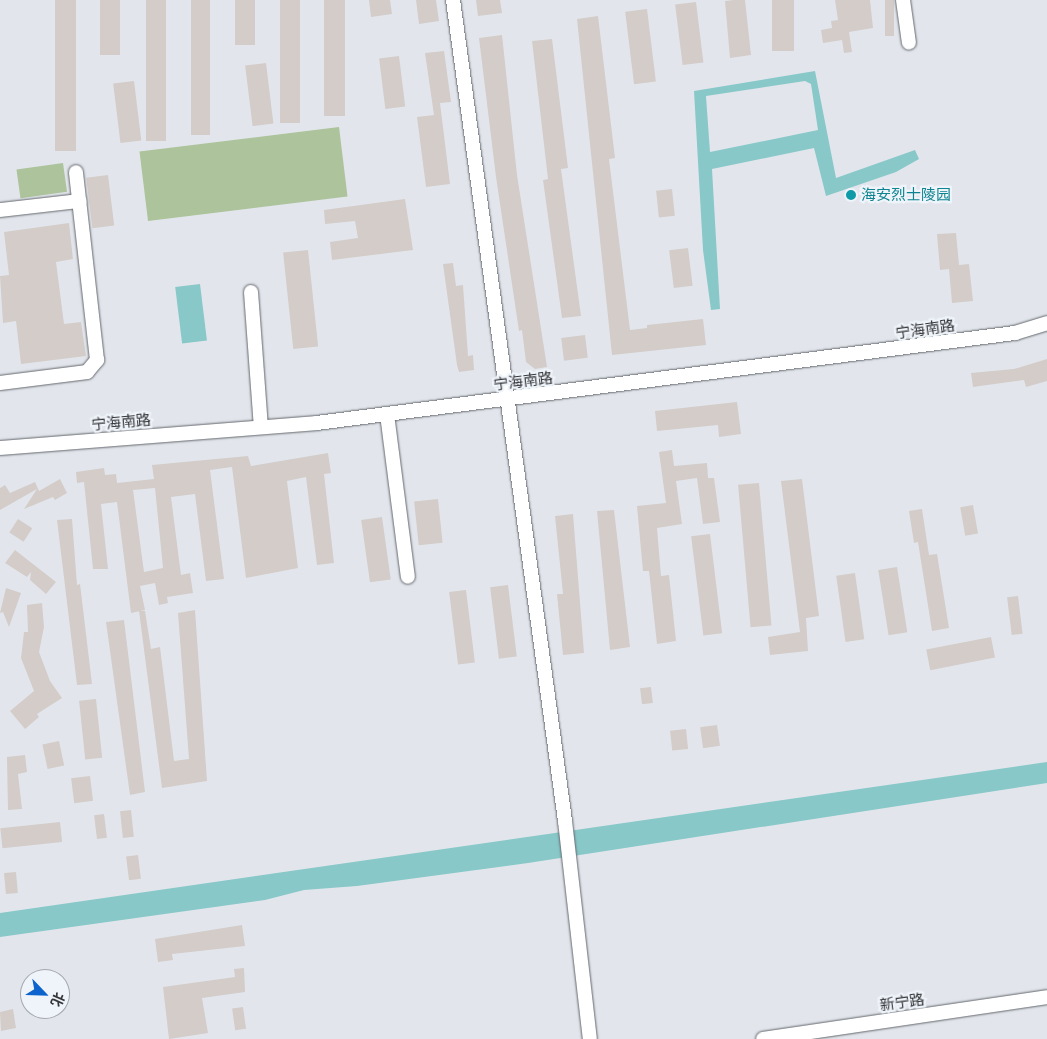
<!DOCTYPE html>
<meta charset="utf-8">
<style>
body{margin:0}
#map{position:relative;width:1047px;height:1039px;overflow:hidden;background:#e2e6ec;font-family:"Asap Condensed","Noto Sans SC",sans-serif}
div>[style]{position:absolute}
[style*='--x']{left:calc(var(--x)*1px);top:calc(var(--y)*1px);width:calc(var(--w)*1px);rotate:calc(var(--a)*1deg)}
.green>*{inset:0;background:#acc39b;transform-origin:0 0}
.water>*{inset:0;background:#88c8c8;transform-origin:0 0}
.building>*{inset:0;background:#d3ccc9;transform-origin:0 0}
.roads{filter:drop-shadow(0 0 1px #64686d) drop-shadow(0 0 1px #64686d)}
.minor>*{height:14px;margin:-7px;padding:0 7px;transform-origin:7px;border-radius:7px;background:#fff}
.dots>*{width:14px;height:14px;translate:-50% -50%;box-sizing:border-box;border:2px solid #eff4fa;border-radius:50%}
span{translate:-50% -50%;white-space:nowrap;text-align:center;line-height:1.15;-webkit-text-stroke:4.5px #eff4fa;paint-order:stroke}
.culture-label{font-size:15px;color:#0d838f}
.left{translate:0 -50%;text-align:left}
.street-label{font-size:15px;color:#353639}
.north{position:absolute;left:20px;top:969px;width:50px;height:50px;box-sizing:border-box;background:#eff4fa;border:1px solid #a5a8ad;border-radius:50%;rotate:114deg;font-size:14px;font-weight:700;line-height:20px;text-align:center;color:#353639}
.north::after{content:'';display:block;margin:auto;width:18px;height:22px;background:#0c63cd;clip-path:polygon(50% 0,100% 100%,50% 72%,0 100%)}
</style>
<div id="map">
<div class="green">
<div style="left:339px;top:127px;width:70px;height:201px;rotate:83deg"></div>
<div style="left:63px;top:163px;width:29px;height:47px;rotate:82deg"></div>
</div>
<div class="water">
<div style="clip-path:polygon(evenodd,815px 71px,836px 178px,915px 150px,919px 159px,896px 172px,826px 196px,814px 148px,712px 169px,720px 309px,711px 310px,703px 250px,694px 91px,815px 71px,805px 81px,811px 84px,818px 130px,710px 152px,706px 96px,805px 81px)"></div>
<div style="left:200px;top:284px;width:57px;height:25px;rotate:83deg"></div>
<div style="clip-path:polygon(1047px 762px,1047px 783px,528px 863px,357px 886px,304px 890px,265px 900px,0 937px,0 913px)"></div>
</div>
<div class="building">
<div style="left:55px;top:0;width:21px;height:151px"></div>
<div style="left:100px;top:0;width:20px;height:55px"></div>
<div style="left:146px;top:0;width:20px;height:141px"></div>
<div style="left:191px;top:0;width:19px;height:135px"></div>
<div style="left:235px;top:0;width:20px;height:45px"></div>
<div style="left:280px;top:0;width:20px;height:123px"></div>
<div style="left:324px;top:0;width:21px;height:116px"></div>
<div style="clip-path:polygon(369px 0,390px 0,392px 14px,371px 17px)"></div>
<div style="clip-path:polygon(416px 0,436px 0,439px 21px,419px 24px)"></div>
<div style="clip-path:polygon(476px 0,500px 0,502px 13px,478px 16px)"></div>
<div style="clip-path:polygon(734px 0,745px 0,751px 55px,730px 58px,725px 1px)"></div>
<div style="left:772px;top:0;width:22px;height:51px"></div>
<div style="clip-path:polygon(835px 0,870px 0,873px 28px,849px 32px,852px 52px,844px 53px,842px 40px,823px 43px,821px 30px,832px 28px,831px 21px,838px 20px)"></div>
<div style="left:885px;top:0;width:9px;height:36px"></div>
<div style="left:696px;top:2px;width:61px;height:21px;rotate:83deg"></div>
<div style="left:647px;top:9px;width:73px;height:22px;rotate:83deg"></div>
<div style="clip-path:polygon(598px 16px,615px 158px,609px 159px,630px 330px,647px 328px,647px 325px,703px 319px,706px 345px,612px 355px,577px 19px)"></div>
<div style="clip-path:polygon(502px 35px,517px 175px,547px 367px,535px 369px,526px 362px,522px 330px,519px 331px,496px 177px,479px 38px)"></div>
<div style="clip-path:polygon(552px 39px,568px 168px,561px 169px,581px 316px,562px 318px,543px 180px,548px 179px,532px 41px)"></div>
<div style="clip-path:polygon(444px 51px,451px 102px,440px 103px,450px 184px,426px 187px,417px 117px,434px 115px,425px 53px)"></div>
<div style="left:399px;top:56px;width:51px;height:20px;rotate:83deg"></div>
<div style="left:266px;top:63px;width:61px;height:21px;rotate:83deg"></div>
<div style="left:134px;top:81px;width:60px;height:21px;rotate:83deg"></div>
<div style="left:108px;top:175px;width:51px;height:22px;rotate:83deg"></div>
<div style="left:672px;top:189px;width:27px;height:16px;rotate:84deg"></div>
<div style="clip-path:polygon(405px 199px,413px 250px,332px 260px,330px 242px,358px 238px,355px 221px,325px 224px,324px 210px)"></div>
<div style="clip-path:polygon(69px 223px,73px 259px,56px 262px,64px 324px,81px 322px,86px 356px,21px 364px,16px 321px,3px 323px,0 276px,9px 275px,4px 232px)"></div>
<div style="clip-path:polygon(956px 233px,959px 265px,969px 264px,973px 301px,952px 303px,949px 269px,940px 270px,937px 234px)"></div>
<div style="left:688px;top:248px;width:38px;height:19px;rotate:83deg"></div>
<div style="left:308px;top:250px;width:97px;height:25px;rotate:84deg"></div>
<div style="clip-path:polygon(453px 263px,456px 286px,463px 285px,468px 356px,473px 355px,474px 370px,459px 372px,457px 365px,443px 264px)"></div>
<div style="left:585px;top:335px;width:23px;height:24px;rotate:83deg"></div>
<div style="clip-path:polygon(1047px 359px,1047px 381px,1026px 387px,1024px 380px,973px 387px,971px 373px,1014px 369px)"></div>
<div style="clip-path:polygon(737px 402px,741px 434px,719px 437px,718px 425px,657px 431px,655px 411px)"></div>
<div style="clip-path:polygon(672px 450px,674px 466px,707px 463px,708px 478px,714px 478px,720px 522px,703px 524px,697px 478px,676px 481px,682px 524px,657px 528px,661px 576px,669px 575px,676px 641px,657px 644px,649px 571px,643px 571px,637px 506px,666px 503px,659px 452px)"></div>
<div style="clip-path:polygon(evenodd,328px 453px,331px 473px,324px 474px,334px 563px,317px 565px,306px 477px,287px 481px,298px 568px,246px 578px,232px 467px,210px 470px,224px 579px,206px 581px,195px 494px,171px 497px,181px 575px,190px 573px,193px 593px,167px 597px,168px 603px,159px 605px,155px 583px,140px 586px,145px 610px,131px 613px,117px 502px,101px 504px,108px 569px,93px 569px,84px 482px,77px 483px,76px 472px,104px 468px,105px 475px,116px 474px,117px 483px,154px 479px,152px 465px,248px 456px,251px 466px,328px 453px,155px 488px,163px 568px,144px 572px,133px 490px,155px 488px)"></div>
<div style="clip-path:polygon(60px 479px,67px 493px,55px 500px,53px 497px,24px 509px,37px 489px,0 510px,0 488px,5px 485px,10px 493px,35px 482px,39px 491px)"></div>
<div style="clip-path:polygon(802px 479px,819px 616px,806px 618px,808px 651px,770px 655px,768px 637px,800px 632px,781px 481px)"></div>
<div style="left:759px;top:483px;width:143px;height:21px;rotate:85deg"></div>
<div style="left:438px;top:499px;width:44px;height:24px;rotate:84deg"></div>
<div style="left:973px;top:505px;width:29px;height:13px;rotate:80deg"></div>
<div style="clip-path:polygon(922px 509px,929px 555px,937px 554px,949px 628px,932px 631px,918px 542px,914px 543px,909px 511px)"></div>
<div style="clip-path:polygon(614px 510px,630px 647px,610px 650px,597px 511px)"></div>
<div style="clip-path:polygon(573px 514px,584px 653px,563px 655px,557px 594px,563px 594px,555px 516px)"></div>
<div style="left:382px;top:517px;width:63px;height:21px;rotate:82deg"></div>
<div style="left:18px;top:519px;width:17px;height:16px;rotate:33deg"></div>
<div style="clip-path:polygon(72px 519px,77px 585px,80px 584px,92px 684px,77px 685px,57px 520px)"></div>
<div style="left:710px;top:534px;width:100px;height:19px;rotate:83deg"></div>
<div style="clip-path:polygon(15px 550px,56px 582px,46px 594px,30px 580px,31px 572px,27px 577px,5px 563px)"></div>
<div style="left:897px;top:567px;width:66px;height:19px;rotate:81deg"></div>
<div style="left:855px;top:573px;width:67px;height:19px;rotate:82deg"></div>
<div style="left:508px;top:585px;width:72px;height:18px;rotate:83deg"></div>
<div style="clip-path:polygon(6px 588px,21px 593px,9px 627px,3px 612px,0 613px)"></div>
<div style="left:466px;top:590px;width:73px;height:17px;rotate:83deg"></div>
<div style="left:1018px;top:596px;width:38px;height:11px;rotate:83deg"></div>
<div style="clip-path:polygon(42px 603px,44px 627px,39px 652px,50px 681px,62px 698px,37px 714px,39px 717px,25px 729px,10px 711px,34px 691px,21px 658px,24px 632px,28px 632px,27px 605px)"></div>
<div style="clip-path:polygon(195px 610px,207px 781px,162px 788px,139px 611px,145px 611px,151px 649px,160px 647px,174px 761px,189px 759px,178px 613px)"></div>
<div style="clip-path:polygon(124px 620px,145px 792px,130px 795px,106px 622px)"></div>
<div style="left:991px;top:637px;width:21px;height:66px;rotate:79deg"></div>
<div style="left:651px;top:687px;width:16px;height:11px;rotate:83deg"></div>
<div style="left:96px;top:699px;width:59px;height:17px;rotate:84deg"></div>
<div style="left:717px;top:725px;width:21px;height:17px;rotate:82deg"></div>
<div style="left:686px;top:729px;width:20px;height:16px;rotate:84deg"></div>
<div style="left:59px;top:741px;width:25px;height:17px;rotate:78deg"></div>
<div style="clip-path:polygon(25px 755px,27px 772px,18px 774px,22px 809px,8px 810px,7px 757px)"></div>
<div style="left:90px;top:776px;width:25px;height:19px;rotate:83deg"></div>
<div style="left:131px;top:810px;width:27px;height:11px;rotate:84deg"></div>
<div style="left:104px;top:814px;width:24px;height:10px;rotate:83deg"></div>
<div style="left:60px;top:822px;width:20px;height:60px;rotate:84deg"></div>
<div style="left:138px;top:855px;width:24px;height:12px;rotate:83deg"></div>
<div style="left:16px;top:872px;width:21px;height:12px;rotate:85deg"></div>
<div style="clip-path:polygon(242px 925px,245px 946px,172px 954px,173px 960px,158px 962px,155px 939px)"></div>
<div style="clip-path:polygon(244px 968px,245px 992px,202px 998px,208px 1033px,169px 1039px,163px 987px,235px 977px,234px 969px)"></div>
<div style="left:243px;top:1007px;width:22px;height:11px;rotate:82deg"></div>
<div style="clip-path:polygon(13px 1009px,16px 1028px,1px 1031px,0 1012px)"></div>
</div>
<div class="roads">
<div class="minor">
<div style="--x:453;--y:0;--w:829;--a:82.23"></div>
<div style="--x:565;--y:821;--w:219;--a:83.5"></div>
<div style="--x:903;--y:0;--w:43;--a:82.1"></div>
<div style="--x:0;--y:210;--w:80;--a:-6.5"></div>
<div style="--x:251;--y:292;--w:135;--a:85.8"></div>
<div style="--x:0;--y:383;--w:88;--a:-7.2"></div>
<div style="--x:87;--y:372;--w:16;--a:-50"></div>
<div style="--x:97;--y:360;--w:189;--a:-96.4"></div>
<div style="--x:387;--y:414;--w:164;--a:82.7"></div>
<div style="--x:0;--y:448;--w:318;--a:-4.5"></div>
<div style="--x:317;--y:423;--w:704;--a:-7.35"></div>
<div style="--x:1015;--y:333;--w:34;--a:-17"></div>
<div style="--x:763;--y:1039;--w:287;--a:-8.4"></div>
</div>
</div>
<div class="dots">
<div style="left:851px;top:195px;background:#0f9aa8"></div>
</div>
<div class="culture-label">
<span class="left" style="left:861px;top:195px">海安烈士陵园</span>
</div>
<div class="street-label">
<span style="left:925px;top:329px;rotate:-8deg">宁海南路</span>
<span style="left:523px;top:381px;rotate:-7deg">宁海南路</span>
<span style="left:121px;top:422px;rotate:-5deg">宁海南路</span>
<span style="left:902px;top:1002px;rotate:-8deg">新宁路</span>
</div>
<div class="north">北</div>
</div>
